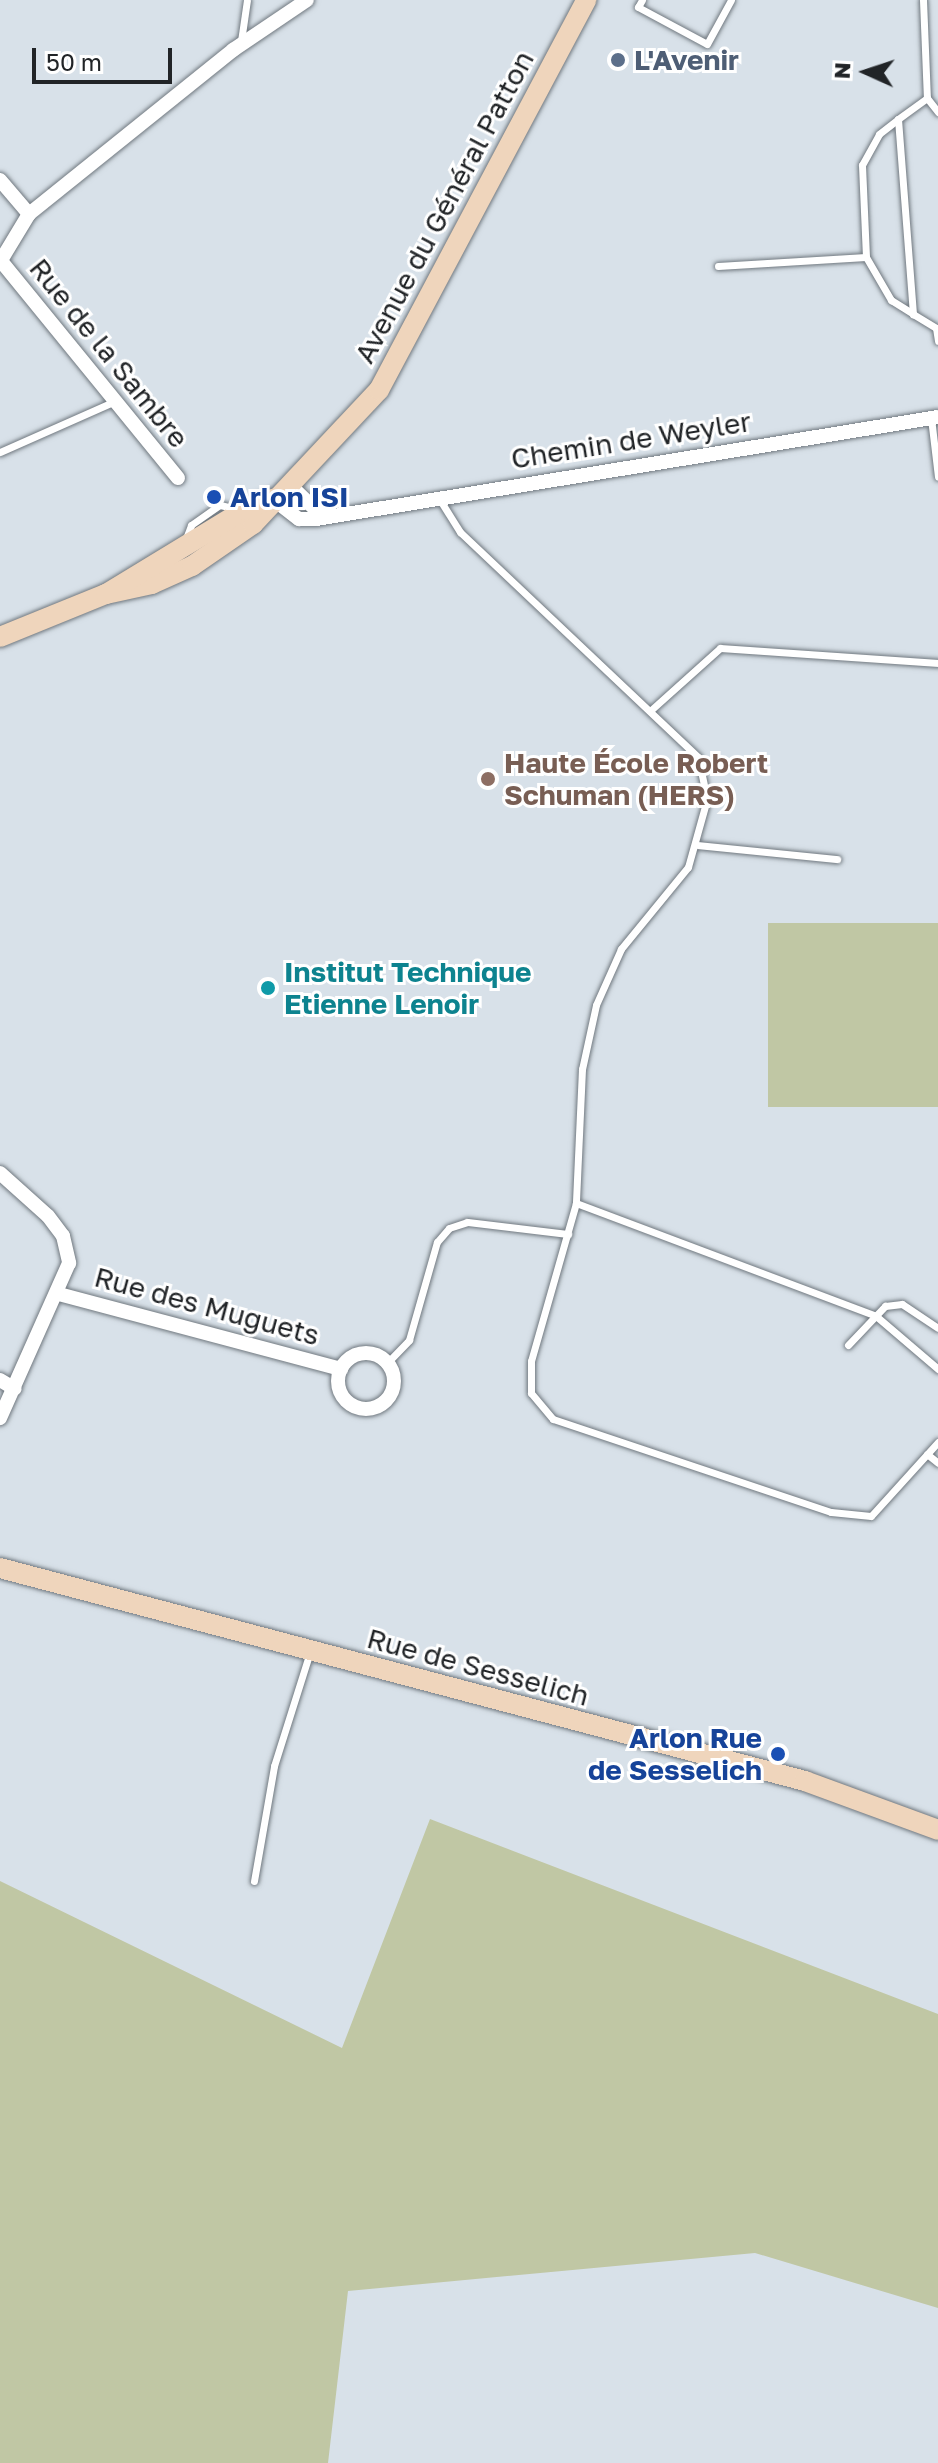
<!DOCTYPE html>
<meta charset="utf-8">
<style>
body{margin:0}
#map{position:relative;width:938px;height:2463px;overflow:hidden;background:#d8e1e9;font-family:"Golos Text",sans-serif}
div>[style]{position:absolute}
[style*='--x']{left:calc(var(--x)*1px);top:calc(var(--y)*1px);width:calc(var(--w)*1px);rotate:calc(var(--a)*1deg)}
.green>*{inset:0;background:#c0c7a4;transform-origin:0 0}
.roads{filter:drop-shadow(0 0 2px #70787f) drop-shadow(0 0 2px #70787f)}
.lane>*{height:7px;margin:-3.5px;padding:0 3.5px;transform-origin:3.5px;border-radius:3.5px;background:#fff}
.street>*{height:14px;margin:-7px;padding:0 7px;transform-origin:7px;border-radius:7px;background:#fff}
.street>.ring{margin:-7px;padding:0;box-sizing:content-box;background:none;border:14px solid #fff;border-radius:50%}
.secondary>*{height:20px;margin:-10px;padding:0 10px;transform-origin:10px;border-radius:10px;background:#efd5bc}
.dots>*{width:22px;height:22px;translate:-50% -50%;box-sizing:border-box;border:4px solid #fff;border-radius:50%}
span{translate:-50% -50%;white-space:nowrap;text-align:center;line-height:1.15;-webkit-text-stroke:6px #fff;paint-order:stroke}
.service-label{font-size:28px;color:#4e5e75;font-weight:700}
.left{translate:0 -50%;text-align:left}
.street-label{font-size:28px;color:#212427}
.transit-label{font-size:28px;color:#164399;font-weight:700}
.right{translate:-100% -50%;text-align:right}
.education-label{font-size:28px;color:#785e54;font-weight:700}
.culture-label{font-size:28px;color:#0d838f;font-weight:700}
.north{position:absolute;left:826px;top:32px;width:80px;height:80px;-webkit-text-stroke:6px #fff;paint-order:stroke;rotate:273deg;font-size:22px;font-weight:700;line-height:32px;text-align:center;color:#212427}
.north::after{content:'';display:block;margin:auto;width:28px;height:36px;background:#212427;clip-path:polygon(50% 0,100% 100%,50% 72%,0 100%)}
.scale{position:absolute;left:32px;top:48px;width:140px;height:36px;box-sizing:border-box;border:4px solid #212427;border-top:0;padding-left:10px;font-size:24px;line-height:28px;white-space:nowrap;color:#212427;-webkit-text-stroke:6px #fff;paint-order:stroke}
</style>
<div id="map">
<div class="green">
<div style="left:768px;top:923px;width:170px;height:184px"></div>
<div style="clip-path:polygon(430px 1819px,938px 2014px,938px 2308px,755px 2253px,348px 2291px,328px 2463px,0 2463px,0 1881px,342px 2048px)"></div>
</div>
<div class="roads">
<div class="lane">
<div style="--x:642;--y:0;--w:8;--a:120"></div>
<div style="--x:638;--y:7;--w:78;--a:28.2"></div>
<div style="--x:707;--y:44;--w:50;--a:-61.4"></div>
<div style="--x:923;--y:0;--w:98;--a:87.7"></div>
<div style="--x:927;--y:98;--w:36;--a:144"></div>
<div style="--x:898;--y:119;--w:196;--a:85.6"></div>
<div style="--x:913;--y:314;--w:27;--a:31"></div>
<div style="--x:936;--y:328;--w:13;--a:81"></div>
<div style="--x:241;--y:41;--w:41;--a:-81.7"></div>
<div style="--x:927;--y:98;--w:18;--a:52"></div>
<div style="--x:866;--y:257;--w:92;--a:-92.5"></div>
<div style="--x:862;--y:165;--w:35;--a:-61"></div>
<div style="--x:879;--y:134;--w:24;--a:-38"></div>
<div style="--x:718;--y:266;--w:148;--a:-3.5"></div>
<div style="--x:866;--y:257;--w:50;--a:59.8"></div>
<div style="--x:891;--y:300;--w:26;--a:32"></div>
<div style="--x:931;--y:418;--w:59;--a:83.2"></div>
<div style="--x:0;--y:452;--w:126;--a:-23.9"></div>
<div style="--x:440;--y:500;--w:38;--a:58"></div>
<div style="--x:460;--y:532;--w:328;--a:43.4"></div>
<div style="--x:698;--y:757;--w:43;--a:77.9"></div>
<div style="--x:707;--y:799;--w:71;--a:105.6"></div>
<div style="--x:688;--y:867;--w:106;--a:129.3"></div>
<div style="--x:621;--y:949;--w:61;--a:114.1"></div>
<div style="--x:596;--y:1005;--w:66;--a:102.3"></div>
<div style="--x:582;--y:1069;--w:134;--a:92.6"></div>
<div style="--x:576;--y:1203;--w:164;--a:105.9"></div>
<div style="--x:531;--y:1361;--w:32;--a:90"></div>
<div style="--x:531;--y:1393;--w:34;--a:50"></div>
<div style="--x:553;--y:1419;--w:293;--a:18.5"></div>
<div style="--x:831;--y:1512;--w:40;--a:5.7"></div>
<div style="--x:871;--y:1516;--w:100;--a:-47.8"></div>
<div style="--x:185;--y:541;--w:17;--a:-69"></div>
<div style="--x:191;--y:525;--w:35;--a:-35"></div>
<div style="--x:220;--y:505;--w:18;--a:13"></div>
<div style="--x:651;--y:710;--w:93;--a:-41.9"></div>
<div style="--x:720;--y:648;--w:219;--a:3.9"></div>
<div style="--x:698;--y:845;--w:140;--a:5.8"></div>
<div style="--x:576;--y:1203;--w:321;--a:20.6"></div>
<div style="--x:876;--y:1316;--w:82;--a:40.5"></div>
<div style="--x:848;--y:1345;--w:54;--a:-46.5"></div>
<div style="--x:885;--y:1306;--w:17;--a:-7"></div>
<div style="--x:902;--y:1304;--w:43;--a:33.7"></div>
<div style="--x:387;--y:1363;--w:32;--a:-46"></div>
<div style="--x:409;--y:1340;--w:102;--a:-74.1"></div>
<div style="--x:437;--y:1242;--w:18;--a:-49"></div>
<div style="--x:449;--y:1228;--w:19;--a:-18"></div>
<div style="--x:467;--y:1222;--w:102;--a:6.8"></div>
<div style="--x:927;--y:1454;--w:14;--a:39"></div>
<div style="--x:254;--y:1881;--w:117;--a:-80.1"></div>
<div style="--x:274;--y:1766;--w:120;--a:-72.5"></div>
</div>
<div class="street">
<div style="--x:0;--y:180;--w:45;--a:49.5"></div>
<div style="--x:1;--y:261;--w:280;--a:50.8"></div>
<div style="--x:0;--y:262;--w:56;--a:-58.9"></div>
<div style="--x:29;--y:214;--w:262;--a:-38.8"></div>
<div style="--x:233;--y:50;--w:89;--a:-34"></div>
<div style="--x:291;--y:486;--w:35;--a:44"></div>
<div style="--x:316;--y:510;--w:17;--a:17"></div>
<div style="--x:273;--y:499;--w:33;--a:38"></div>
<div style="--x:299;--y:519;--w:17;--a:0"></div>
<div style="--x:316;--y:519;--w:630;--a:-9.31"></div>
<div style="--x:0;--y:1173;--w:64;--a:41.9"></div>
<div style="--x:48;--y:1216;--w:25;--a:53"></div>
<div style="--x:63;--y:1236;--w:28;--a:77"></div>
<div style="--x:69;--y:1263;--w:170;--a:114"></div>
<div style="--x:59;--y:1294;--w:292;--a:14.9"></div>
<div class="ring" style="left:338px;top:1353px;width:42px;height:42px"></div>
<div style="--x:0;--y:1380;--w:17;--a:31"></div>
</div>
<div class="secondary">
<div style="--x:106;--y:594;--w:47;--a:-12.3"></div>
<div style="--x:152;--y:584;--w:44;--a:-24.2"></div>
<div style="--x:192;--y:566;--w:74;--a:-34.5"></div>
<div style="--x:253;--y:524;--w:184;--a:-46.8"></div>
<div style="--x:379;--y:390;--w:442;--a:-62"></div>
<div style="--x:0;--y:637;--w:114;--a:-22.1"></div>
<div style="--x:106;--y:594;--w:162;--a:-31.3"></div>
<div style="--x:244;--y:510;--w:31;--a:-21"></div>
<div style="--x:0;--y:1568;--w:833;--a:14.82"></div>
<div style="--x:805;--y:1781;--w:142;--a:20.2"></div>
</div>
</div>
<div class="dots">
<div style="left:618px;top:60px;background:#5c6f8a"></div>
<div style="left:214px;top:497px;background:#1a4fb4"></div>
<div style="left:488px;top:779px;background:#8d6e63"></div>
<div style="left:268px;top:988px;background:#0f9aa8"></div>
<div style="left:778px;top:1754px;background:#1a4fb4"></div>
</div>
<div class="service-label">
<span class="left" style="left:634px;top:60px">L'Avenir</span>
</div>
<div class="street-label">
<span style="left:444px;top:207px;rotate:-62deg">Avenue du Général Patton</span>
<span style="left:109px;top:353px;rotate:51deg">Rue de la Sambre</span>
<span style="left:631px;top:440px;rotate:-9deg">Chemin de Weyler</span>
<span style="left:207px;top:1306px;rotate:15deg">Rue des Muguets</span>
<span style="left:478px;top:1667px;rotate:15deg">Rue de Sesselich</span>
</div>
<div class="transit-label">
<span class="left" style="left:230px;top:497px">Arlon ISI</span>
<span class="right" style="left:762px;top:1754px">Arlon Rue<br>de Sesselich</span>
</div>
<div class="education-label">
<span class="left" style="left:504px;top:779px">Haute École Robert<br>Schuman (HERS)</span>
</div>
<div class="culture-label">
<span class="left" style="left:284px;top:988px">Institut Technique<br>Etienne Lenoir</span>
</div>
<div class="north">N</div>
<div class="scale">50 m</div>
</div>
